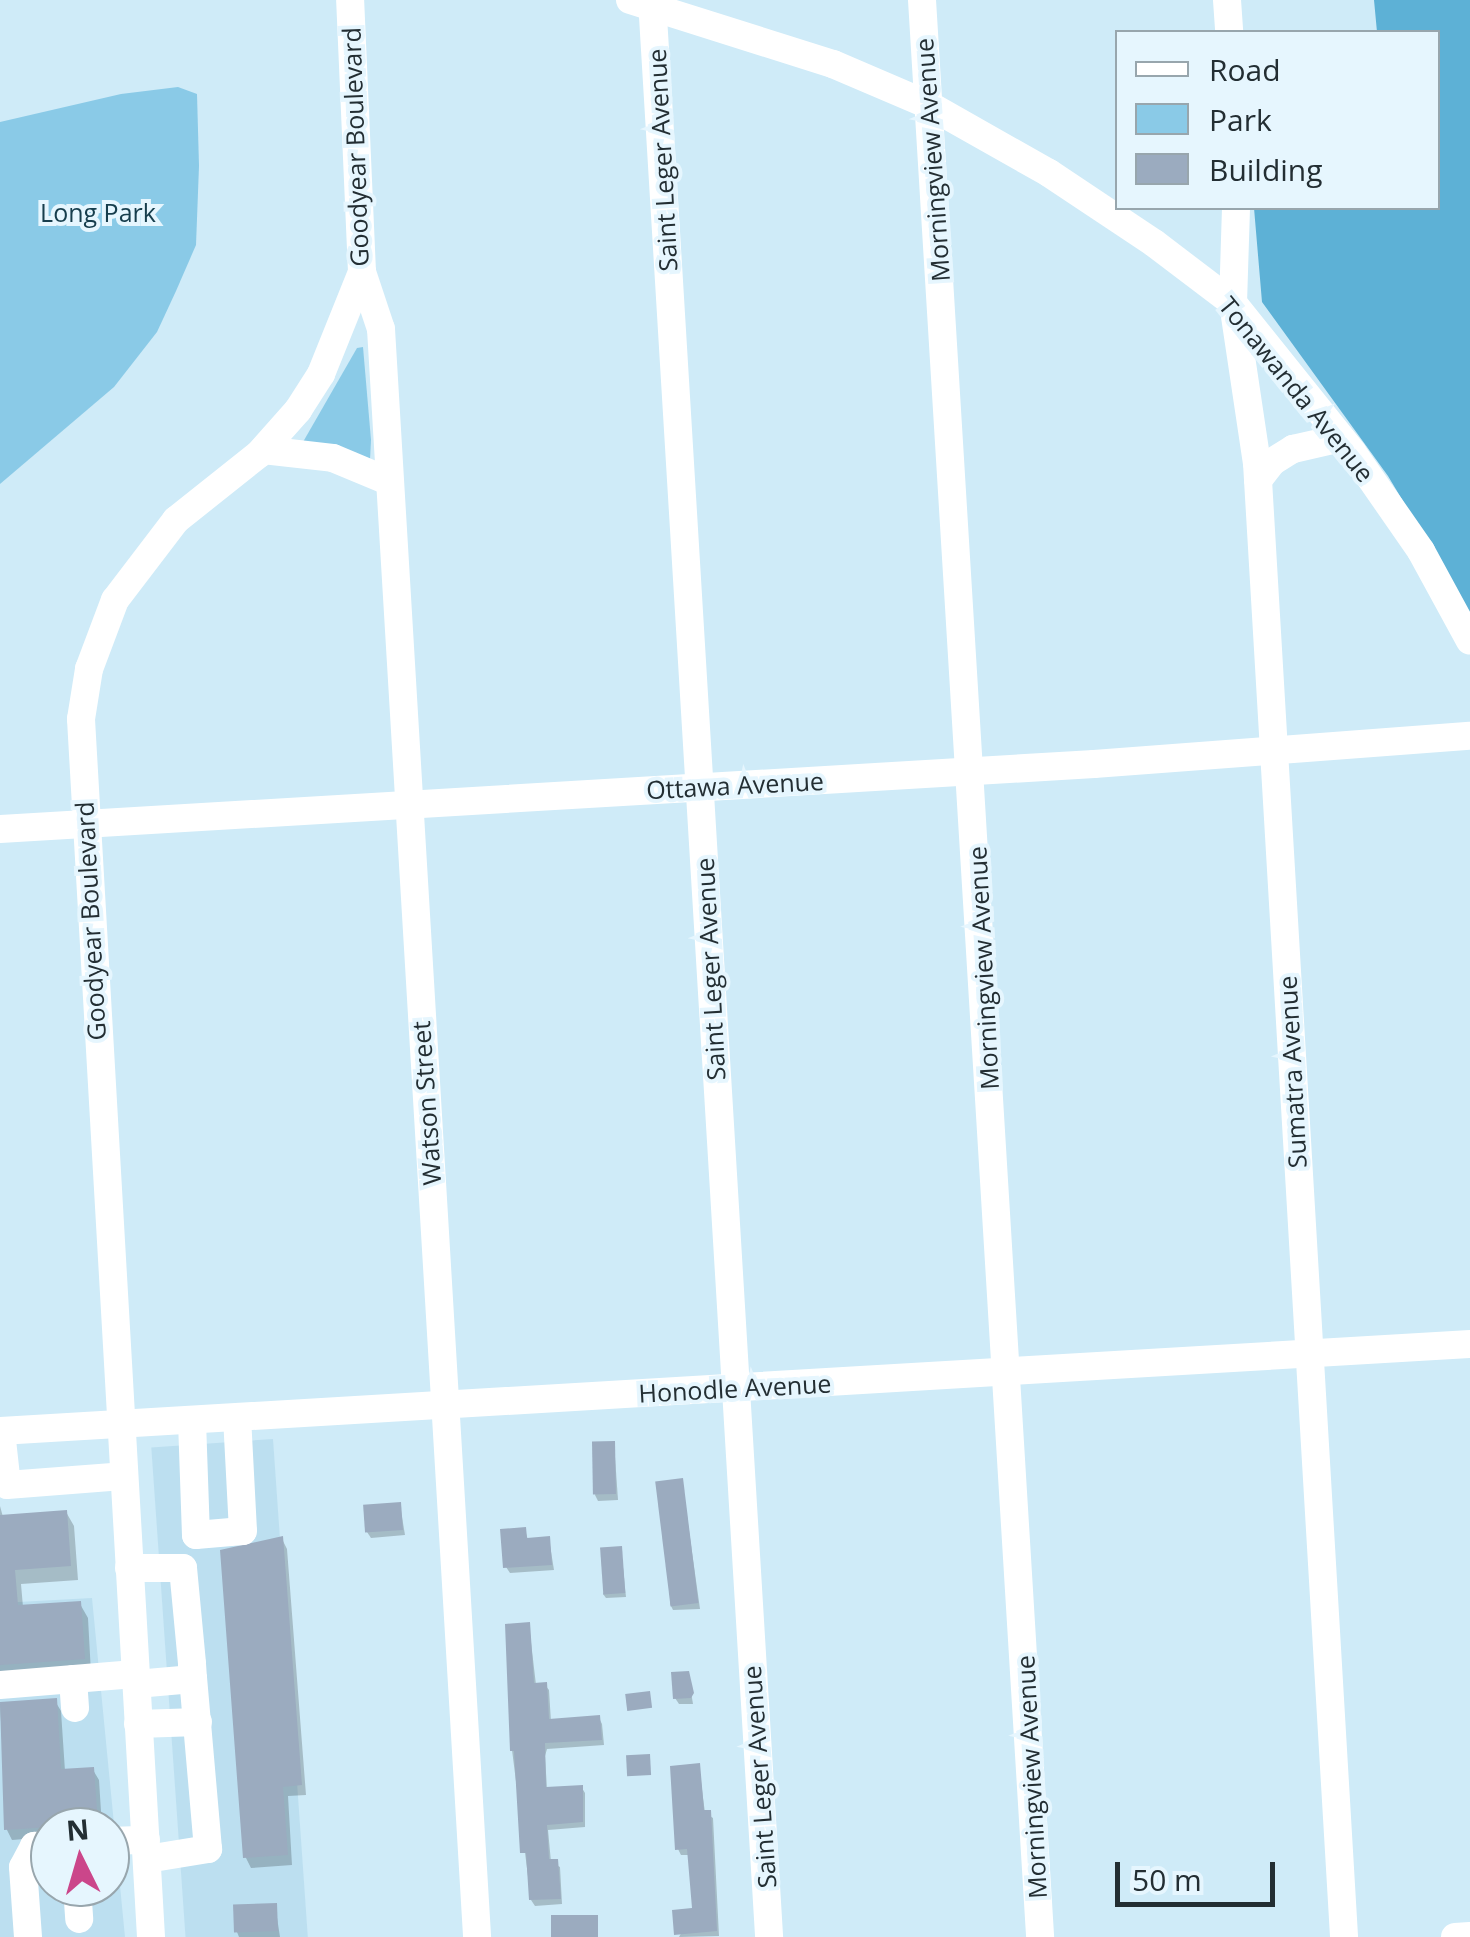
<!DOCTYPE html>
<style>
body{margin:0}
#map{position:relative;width:1470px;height:1937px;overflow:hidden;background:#cfebf8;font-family:"Open Sans",sans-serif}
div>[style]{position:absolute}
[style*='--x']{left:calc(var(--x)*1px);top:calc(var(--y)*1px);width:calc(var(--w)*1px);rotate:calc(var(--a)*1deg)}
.built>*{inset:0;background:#bcdff0;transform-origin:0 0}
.green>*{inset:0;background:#8acae7}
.forest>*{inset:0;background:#5db1d6}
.shadow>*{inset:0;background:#0003}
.building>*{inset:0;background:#9babbf;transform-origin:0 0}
.minor>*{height:28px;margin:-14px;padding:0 14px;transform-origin:14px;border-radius:14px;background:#fff}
span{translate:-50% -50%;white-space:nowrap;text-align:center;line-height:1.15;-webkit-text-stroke:8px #e6f6fe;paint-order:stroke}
.street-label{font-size:25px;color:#232e33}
.park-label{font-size:25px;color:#173e4d}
.legend{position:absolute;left:1115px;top:30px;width:325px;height:180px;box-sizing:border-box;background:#e6f6fe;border:2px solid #98a6ad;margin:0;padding:12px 18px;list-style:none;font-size:30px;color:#232e33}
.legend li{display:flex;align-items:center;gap:20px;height:50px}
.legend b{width:50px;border:2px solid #98a6ad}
.north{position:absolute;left:30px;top:1807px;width:100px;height:100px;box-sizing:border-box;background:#e6f6fe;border:2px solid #98a6ad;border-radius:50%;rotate:355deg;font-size:28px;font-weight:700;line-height:40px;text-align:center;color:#232e33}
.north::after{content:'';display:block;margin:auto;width:35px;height:45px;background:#cb468a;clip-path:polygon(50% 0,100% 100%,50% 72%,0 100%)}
.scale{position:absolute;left:1115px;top:1862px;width:160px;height:45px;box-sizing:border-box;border:5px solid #232e33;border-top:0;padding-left:12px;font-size:30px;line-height:35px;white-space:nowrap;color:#232e33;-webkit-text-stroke:8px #e6f6fe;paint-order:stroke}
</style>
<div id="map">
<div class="built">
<div style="left:273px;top:1439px;width:500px;height:122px;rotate:86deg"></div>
<div style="clip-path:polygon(evenodd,92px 1598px,125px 1937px,0 1937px,0 1603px,92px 1598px,50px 1827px,110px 1827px,110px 1887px,50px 1887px,50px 1827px)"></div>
</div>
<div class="green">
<div style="clip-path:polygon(178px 87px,197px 94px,199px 166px,196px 245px,176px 291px,157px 332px,114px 387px,0 484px,0 122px,121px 94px)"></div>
<div style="clip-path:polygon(363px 347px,371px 440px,370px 460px,303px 442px,357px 348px)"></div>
</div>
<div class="forest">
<div style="clip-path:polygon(1374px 0,1470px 0,1470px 613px,1388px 476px,1262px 302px,1254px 208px,1438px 208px,1438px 32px,1377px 32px)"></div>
</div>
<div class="shadow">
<div style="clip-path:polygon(614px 1443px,618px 1500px,598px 1501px,595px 1495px)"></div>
<div style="clip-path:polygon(682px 1481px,700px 1609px,673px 1610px,670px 1604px)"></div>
<div style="clip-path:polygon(400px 1505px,405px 1535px,371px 1538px,367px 1532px)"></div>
<div style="clip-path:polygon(0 1506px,3px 1517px,66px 1512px,74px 1526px,78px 1580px,21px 1584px,23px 1607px,80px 1604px,88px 1618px,91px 1673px,0 1679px)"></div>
<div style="clip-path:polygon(525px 1530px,528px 1540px,549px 1539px,554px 1570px,510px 1573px,506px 1567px)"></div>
<div style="clip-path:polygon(282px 1539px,287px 1549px,306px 1795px,288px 1796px,292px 1865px,251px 1868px,246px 1858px)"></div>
<div style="clip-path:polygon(621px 1548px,626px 1597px,606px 1598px,603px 1594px)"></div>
<div style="clip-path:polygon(529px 1625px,536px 1685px,545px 1685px,549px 1690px,551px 1722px,599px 1718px,602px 1724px,604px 1745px,547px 1749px,545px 1756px,547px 1789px,582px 1788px,585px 1793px,585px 1827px,548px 1830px,551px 1862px,560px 1867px,562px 1904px,535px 1906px,531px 1900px,512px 1750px)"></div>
<div style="clip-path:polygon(688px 1674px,693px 1704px,679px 1704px,675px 1698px)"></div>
<div style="clip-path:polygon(55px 1701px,61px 1711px,65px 1771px,93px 1770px,99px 1780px,102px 1827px,50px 1827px,50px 1837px,12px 1840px,7px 1830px,0 1704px)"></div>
<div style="clip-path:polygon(699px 1766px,705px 1813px,713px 1818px,719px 1936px,679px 1937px,694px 1911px,690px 1855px,681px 1855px,678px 1849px)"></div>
<div style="clip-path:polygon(275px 1905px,280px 1937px,239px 1937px,237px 1932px)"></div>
</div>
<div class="building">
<div style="left:615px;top:1441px;width:53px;height:23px;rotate:89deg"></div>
<div style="left:683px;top:1478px;width:126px;height:28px;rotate:83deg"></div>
<div style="left:401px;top:1502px;width:28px;height:38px;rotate:86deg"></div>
<div style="clip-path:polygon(67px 1510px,71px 1566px,15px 1570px,18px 1605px,81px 1601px,85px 1659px,0 1665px,0 1515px)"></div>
<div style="clip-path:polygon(526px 1527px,527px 1538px,550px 1536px,552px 1565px,503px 1568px,500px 1529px)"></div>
<div style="clip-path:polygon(283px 1536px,302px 1785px,283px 1787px,288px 1855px,243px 1858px,220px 1550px)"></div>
<div style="left:622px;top:1546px;width:47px;height:22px;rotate:86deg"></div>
<div style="clip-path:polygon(530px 1622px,534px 1683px,547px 1682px,549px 1719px,600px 1715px,602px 1740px,545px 1743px,546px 1787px,583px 1785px,583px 1822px,547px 1825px,549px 1859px,558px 1859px,561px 1899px,529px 1900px,526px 1853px,520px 1853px,514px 1751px,510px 1751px,505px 1624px)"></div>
<div style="clip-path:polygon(689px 1671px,694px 1693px,691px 1698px,673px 1699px,671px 1672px)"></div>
<div style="left:650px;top:1691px;width:17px;height:25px;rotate:83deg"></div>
<div style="clip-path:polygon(57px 1698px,61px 1769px,94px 1767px,98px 1824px,4px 1830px,0 1702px)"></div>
<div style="left:650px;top:1754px;width:21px;height:24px;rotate:87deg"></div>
<div style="clip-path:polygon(700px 1763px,704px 1810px,711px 1810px,717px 1931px,674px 1935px,672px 1910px,692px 1908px,687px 1849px,675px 1850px,670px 1766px)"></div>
<div style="left:277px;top:1903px;width:28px;height:44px;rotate:88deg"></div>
<div style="left:598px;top:1915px;width:22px;height:47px;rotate:90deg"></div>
</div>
<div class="minor">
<div style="--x:630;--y:0;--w:213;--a:17.5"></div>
<div style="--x:833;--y:64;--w:102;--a:23.1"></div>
<div style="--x:927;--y:104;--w:140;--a:29.5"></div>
<div style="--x:1049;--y:173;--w:126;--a:33.7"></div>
<div style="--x:1154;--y:243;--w:99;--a:37.2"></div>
<div style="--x:1233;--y:303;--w:192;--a:51.3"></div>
<div style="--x:1353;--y:453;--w:119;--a:55.2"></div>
<div style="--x:1421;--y:551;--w:102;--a:61.4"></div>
<div style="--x:652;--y:0;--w:1941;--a:86.54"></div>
<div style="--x:922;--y:0;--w:1941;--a:86.51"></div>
<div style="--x:1227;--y:0;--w:32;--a:86"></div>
<div style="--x:1236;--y:208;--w:95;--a:91.8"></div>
<div style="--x:1233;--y:303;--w:162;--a:81.5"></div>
<div style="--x:1257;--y:463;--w:1477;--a:86.62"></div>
<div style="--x:362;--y:272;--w:60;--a:71.6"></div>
<div style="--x:381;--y:329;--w:1611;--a:86.58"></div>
<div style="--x:263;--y:450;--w:70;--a:6.5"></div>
<div style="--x:333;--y:458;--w:60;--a:22.7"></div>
<div style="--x:1258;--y:480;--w:23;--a:-52"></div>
<div style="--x:1272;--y:462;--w:25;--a:-32"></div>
<div style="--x:1293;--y:449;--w:49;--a:-12.9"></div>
<div style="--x:0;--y:829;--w:1096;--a:-3.4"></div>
<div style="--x:1094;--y:764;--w:377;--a:-4.3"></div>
<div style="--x:192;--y:1421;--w:114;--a:88"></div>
<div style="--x:196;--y:1535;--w:47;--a:-4.9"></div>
<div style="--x:243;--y:1531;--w:113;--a:-93"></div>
<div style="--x:0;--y:1431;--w:1473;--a:-3.39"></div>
<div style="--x:1;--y:1431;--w:54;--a:83.7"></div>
<div style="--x:7;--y:1485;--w:116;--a:-4.4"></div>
<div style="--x:129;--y:1568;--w:54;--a:0"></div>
<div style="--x:183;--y:1568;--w:96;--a:84.6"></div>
<div style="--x:192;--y:1664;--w:15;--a:86"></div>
<div style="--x:193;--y:1679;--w:57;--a:175"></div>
<div style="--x:73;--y:1679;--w:29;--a:86"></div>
<div style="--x:0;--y:1685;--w:135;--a:-4.7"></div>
<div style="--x:138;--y:1724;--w:60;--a:-1.9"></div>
<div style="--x:110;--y:1841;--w:36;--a:-2"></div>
<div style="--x:147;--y:1859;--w:62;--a:-9.3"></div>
<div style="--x:208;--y:1849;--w:171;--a:-95"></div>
<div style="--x:77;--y:1887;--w:32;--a:86"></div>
<div style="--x:28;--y:1937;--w:70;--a:-94.1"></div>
<div style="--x:23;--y:1867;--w:24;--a:-62"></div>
<div style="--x:34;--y:1846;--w:16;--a:-4"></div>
<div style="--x:151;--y:1937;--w:1220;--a:-93.29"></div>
<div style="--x:81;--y:719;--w:51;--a:-80.9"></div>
<div style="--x:89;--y:669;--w:74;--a:-69.4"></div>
<div style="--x:115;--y:600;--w:101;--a:-52.7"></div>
<div style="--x:176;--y:520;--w:106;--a:-38.5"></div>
<div style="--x:259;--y:454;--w:59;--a:-48.4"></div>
<div style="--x:298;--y:410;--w:43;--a:-57.4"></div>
<div style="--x:321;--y:374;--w:110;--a:-68.1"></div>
<div style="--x:362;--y:272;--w:272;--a:-92.5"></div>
<div style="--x:1455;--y:1937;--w:15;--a:-4"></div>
</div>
<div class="street-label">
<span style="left:355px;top:147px;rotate:-92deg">Goodyear Boulevard</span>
<span style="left:662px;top:160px;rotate:-93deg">Saint Leger Avenue</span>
<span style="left:932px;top:160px;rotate:-94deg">Morningview Avenue</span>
<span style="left:1297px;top:389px;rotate:51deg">Tonawanda Avenue</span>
<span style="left:735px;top:785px;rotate:-3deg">Ottawa Avenue</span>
<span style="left:90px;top:921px;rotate:-93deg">Goodyear Boulevard</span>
<span style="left:983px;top:968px;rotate:-93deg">Morningview Avenue</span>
<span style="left:710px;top:969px;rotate:-93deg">Saint Leger Avenue</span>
<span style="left:1292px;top:1072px;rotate:-93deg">Sumatra Avenue</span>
<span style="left:426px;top:1103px;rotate:-94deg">Watson Street</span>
<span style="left:735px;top:1388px;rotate:-3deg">Honodle Avenue</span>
<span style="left:759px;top:1777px;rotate:-94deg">Saint Leger Avenue</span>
<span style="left:1031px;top:1777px;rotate:-93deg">Morningview Avenue</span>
</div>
<div class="park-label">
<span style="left:98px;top:212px">Long Park</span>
</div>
<ul class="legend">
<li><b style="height:12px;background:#fff"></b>Road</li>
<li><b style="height:28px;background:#8acae7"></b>Park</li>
<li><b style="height:28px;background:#9babbf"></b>Building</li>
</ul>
<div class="north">N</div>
<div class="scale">50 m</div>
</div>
